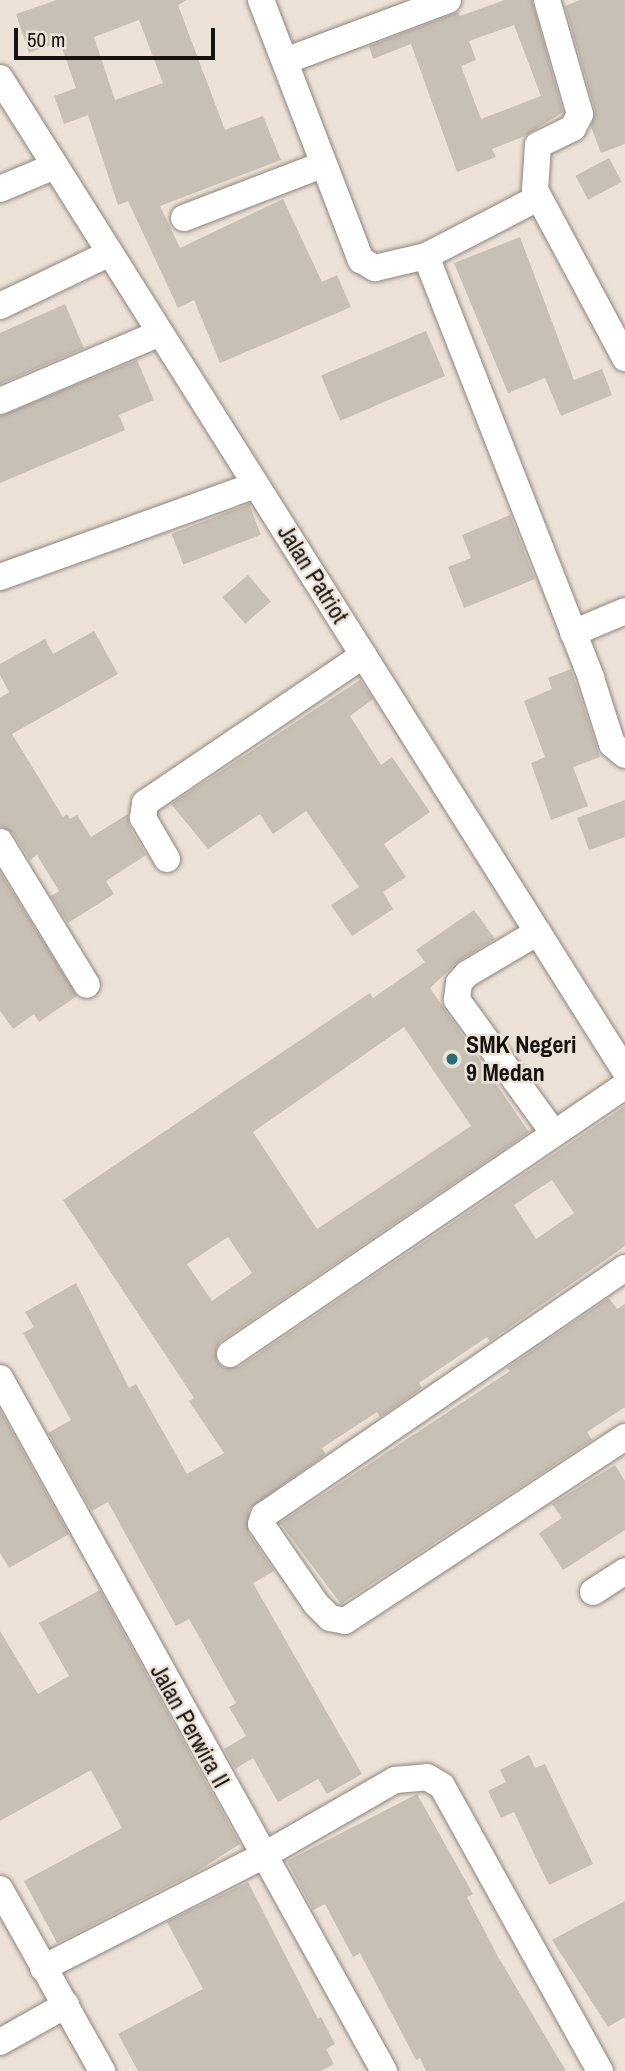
<!DOCTYPE html>
<style>
body{margin:0}
#map{position:relative;width:625px;height:2071px;overflow:hidden;background:#ede2d8;font-family:"Archivo Narrow",sans-serif}
div>[style]{position:absolute}
[style*='--x']{left:calc(var(--x)*1px);top:calc(var(--y)*1px);width:calc(var(--w)*1px);rotate:calc(var(--a)*1deg)}
.building>*{inset:0;background:#c8bfb5;transform-origin:0 0}
.roads{filter:drop-shadow(0 0 2px #8e857c) drop-shadow(0 0 2px #8e857c)}
.minor>*{height:26px;margin:-13px;padding:0 13px;transform-origin:13px;border-radius:13px;background:#fff}
.dots>*{width:19px;height:19px;translate:-50% -50%;box-sizing:border-box;border:4px solid #ede2d8;border-radius:50%}
span{translate:-50% -50%;white-space:nowrap;text-align:center;line-height:1.15;-webkit-text-stroke:5px #ede2d8;paint-order:stroke}
.street-label{font-size:24px;color:#15120e}
.poi-label{font-size:24px;color:#15120e;font-weight:700}
.left{translate:0 -50%;text-align:left}
.scale{position:absolute;left:14px;top:28px;width:201px;height:32px;box-sizing:border-box;border:4px solid #15120e;border-top:0;padding-left:9px;font-size:21px;line-height:24px;white-space:nowrap;color:#15120e;-webkit-text-stroke:5px #ede2d8;paint-order:stroke}
</style>
<div id="map">
<div class="building">
<div style="clip-path:polygon(evenodd,57px 0,187px 0,178px 5px,225px 130px,263px 116px,281px 160px,160px 206px,180px 248px,283px 199px,322px 282px,337px 275px,351px 307px,220px 363px,194px 300px,178px 308px,128px 201px,118px 205px,88px 115px,64px 124px,54px 96px,76px 88px,60px 42px,29px 53px,16px 14px,57px 0,139px 20px,163px 83px,115px 100px,94px 37px,139px 20px)"></div>
<div style="clip-path:polygon(evenodd,505px 0,532px 0,563px 112px,525px 136px,492px 149px,496px 157px,457px 172px,411px 44px,373px 59px,369px 46px,458px 12px,460px 16px,505px 0,514px 25px,541px 96px,481px 119px,461px 66px,476px 60px,469px 41px,514px 25px)"></div>
<div style="clip-path:polygon(580px 0,625px 0,625px 144px,601px 153px,591px 127px,595px 110px,565px 6px)"></div>
<div style="left:609px;top:158px;width:27px;height:38px;rotate:62deg"></div>
<div style="clip-path:polygon(520px 237px,574px 380px,602px 369px,612px 395px,561px 416px,545px 378px,508px 393px,454px 263px)"></div>
<div style="clip-path:polygon(65px 304px,84px 348px,0 384px,0 333px)"></div>
<div style="left:426px;top:331px;width:49px;height:114px;rotate:67deg"></div>
<div style="clip-path:polygon(137px 360px,154px 400px,119px 415px,125px 430px,0 483px,0 416px)"></div>
<div style="left:249px;top:504px;width:33px;height:83px;rotate:69deg"></div>
<div style="clip-path:polygon(510px 515px,535px 579px,464px 608px,448px 567px,471px 558px,462px 535px)"></div>
<div style="left:248px;top:575px;width:35px;height:34px;rotate:49deg"></div>
<div style="clip-path:polygon(94px 631px,118px 674px,12px 734px,63px 817px,67px 814px,70px 819px,77px 815px,91px 837px,128px 814px,129px 826px,146px 855px,106px 881px,114px 894px,68px 923px,51px 896px,59px 891px,37px 855px,30px 860px,13px 833px,0 826px,0 698px,9px 692px,0 675px,0 664px,45px 639px,53px 654px)"></div>
<div style="clip-path:polygon(571px 669px,600px 757px,573px 767px,588px 806px,551px 820px,531px 763px,545px 757px,524px 701px,552px 689px,548px 678px)"></div>
<div style="clip-path:polygon(360px 680px,373px 699px,350px 716px,381px 765px,392px 757px,430px 812px,384px 844px,406px 877px,383px 892px,393px 909px,352px 936px,331px 905px,359px 887px,306px 811px,273px 834px,260px 814px,208px 849px,171px 804px)"></div>
<div style="clip-path:polygon(625px 800px,625px 837px,589px 850px,577px 818px)"></div>
<div style="clip-path:polygon(0 872px,77px 996px,39px 1022px,34px 1014px,13px 1029px,0 1011px)"></div>
<div style="clip-path:polygon(evenodd,474px 910px,495px 939px,459px 961px,430px 988px,529px 1132px,221px 1341px,216px 1348px,217px 1362px,224px 1368px,239px 1367px,625px 1106px,625px 1246px,490px 1341px,487px 1337px,419px 1383px,422px 1388px,380px 1417px,377px 1412px,322px 1448px,326px 1454px,249px 1509px,248px 1532px,274px 1571px,253px 1583px,362px 1774px,327px 1794px,318px 1779px,278px 1802px,253px 1758px,235px 1769px,224px 1749px,246px 1736px,229px 1707px,236px 1703px,189px 1619px,176px 1626px,108px 1502px,92px 1511px,48px 1433px,71px 1420px,23px 1333px,34px 1327px,25px 1312px,76px 1283px,129px 1388px,136px 1384px,187px 1474px,224px 1453px,189px 1401px,194px 1398px,63px 1200px,370px 993px,373px 998px,425px 962px,416px 950px,474px 910px,404px 1027px,471px 1126px,317px 1229px,253px 1132px,404px 1027px,474px 910px,552px 1180px,574px 1213px,536px 1239px,514px 1205px,552px 1180px,474px 910px,228px 1237px,252px 1273px,212px 1301px,187px 1264px,228px 1237px)"></div>
<div style="clip-path:polygon(609px 1298px,617px 1309px,625px 1304px,625px 1407px,587px 1432px,592px 1440px,341px 1604px,280px 1523px,510px 1371px,507px 1368px)"></div>
<div style="clip-path:polygon(0 1410px,69px 1534px,9px 1568px,0 1553px)"></div>
<div style="clip-path:polygon(615px 1465px,625px 1481px,625px 1530px,563px 1570px,539px 1533px,562px 1518px,552px 1504px)"></div>
<div style="clip-path:polygon(100px 1590px,240px 1844px,196px 1872px,57px 1943px,24px 1881px,122px 1828px,91px 1770px,0 1821px,0 1631px,38px 1694px,69px 1676px,39px 1623px)"></div>
<div style="clip-path:polygon(529px 1755px,535px 1768px,545px 1764px,593px 1864px,549px 1885px,514px 1812px,501px 1818px,488px 1791px,506px 1782px,500px 1770px)"></div>
<div style="clip-path:polygon(417px 1794px,473px 1894px,467px 1897px,497px 1955px,566px 2071px,426px 2071px,420px 2058px,416px 2060px,360px 1953px,353px 1957px,325px 1904px,313px 1910px,287px 1861px)"></div>
<div style="clip-path:polygon(248px 1882px,318px 2019px,321px 2017px,335px 2044px,326px 2049px,334px 2064px,321px 2071px,138px 2071px,118px 2034px,203px 1989px,167px 1922px)"></div>
<div style="clip-path:polygon(625px 1901px,625px 2017px,608px 2027px,552px 1940px)"></div>
</div>
<div class="roads">
<div class="minor">
<div style="--x:261;--y:0;--w:279;--a:69"></div>
<div style="--x:361;--y:260;--w:16;--a:30"></div>
<div style="--x:375;--y:268;--w:52;--a:-13.2"></div>
<div style="--x:426;--y:256;--w:453;--a:68.6"></div>
<div style="--x:591;--y:678;--w:69;--a:72.3"></div>
<div style="--x:612;--y:744;--w:17;--a:40"></div>
<div style="--x:547;--y:0;--w:119;--a:73.9"></div>
<div style="--x:580;--y:114;--w:16;--a:117"></div>
<div style="--x:573;--y:128;--w:39;--a:154"></div>
<div style="--x:538;--y:145;--w:45;--a:93.8"></div>
<div style="--x:535;--y:190;--w:191;--a:61.8"></div>
<div style="--x:285;--y:61;--w:174;--a:-20.5"></div>
<div style="--x:0;--y:78;--w:1173;--a:57.81"></div>
<div style="--x:0;--y:189;--w:60;--a:-22.7"></div>
<div style="--x:184;--y:218;--w:148;--a:-21"></div>
<div style="--x:426;--y:256;--w:126;--a:-27.4"></div>
<div style="--x:0;--y:306;--w:122;--a:-25.7"></div>
<div style="--x:0;--y:401;--w:174;--a:-23"></div>
<div style="--x:0;--y:577;--w:272;--a:-19.8"></div>
<div style="--x:573;--y:633;--w:56;--a:-22.9"></div>
<div style="--x:0;--y:842;--w:167;--a:58.7"></div>
<div style="--x:167;--y:859;--w:48;--a:-120.3"></div>
<div style="--x:143;--y:818;--w:15;--a:-82"></div>
<div style="--x:145;--y:803;--w:264;--a:-34.1"></div>
<div style="--x:538;--y:932;--w:82;--a:149.4"></div>
<div style="--x:467;--y:974;--w:12;--a:132"></div>
<div style="--x:459;--y:983;--w:17;--a:97"></div>
<div style="--x:457;--y:1000;--w:163;--a:54"></div>
<div style="--x:625;--y:1268;--w:437;--a:145.6"></div>
<div style="--x:264;--y:1515;--w:9;--a:108"></div>
<div style="--x:261;--y:1524;--w:97;--a:55.5"></div>
<div style="--x:316;--y:1604;--w:20;--a:45"></div>
<div style="--x:330;--y:1618;--w:15;--a:11"></div>
<div style="--x:345;--y:1621;--w:335;--a:-33.3"></div>
<div style="--x:230;--y:1354;--w:477;--a:-34.2"></div>
<div style="--x:0;--y:1378;--w:792;--a:61.01"></div>
<div style="--x:593;--y:1592;--w:38;--a:-33"></div>
<div style="--x:0;--y:1889;--w:209;--a:60.7"></div>
<div style="--x:43;--y:1968;--w:245;--a:-27"></div>
<div style="--x:261;--y:1857;--w:155;--a:-29.9"></div>
<div style="--x:395;--y:1780;--w:32;--a:-5"></div>
<div style="--x:427;--y:1777;--w:17;--a:31"></div>
<div style="--x:442;--y:1786;--w:326;--a:61"></div>
<div style="--x:0;--y:2042;--w:76;--a:-29.3"></div>
</div>
</div>
<div class="dots">
<div style="left:452px;top:1059px;background:#266e7a"></div>
</div>
<div class="street-label">
<span style="left:313px;top:574px;rotate:58deg">Jalan Patriot</span>
<span style="left:190px;top:1726px;rotate:61deg">Jalan Perwira II</span>
</div>
<div class="poi-label">
<span class="left" style="left:466px;top:1059px">SMK Negeri<br>9 Medan</span>
</div>
<div class="scale">50 m</div>
</div>
